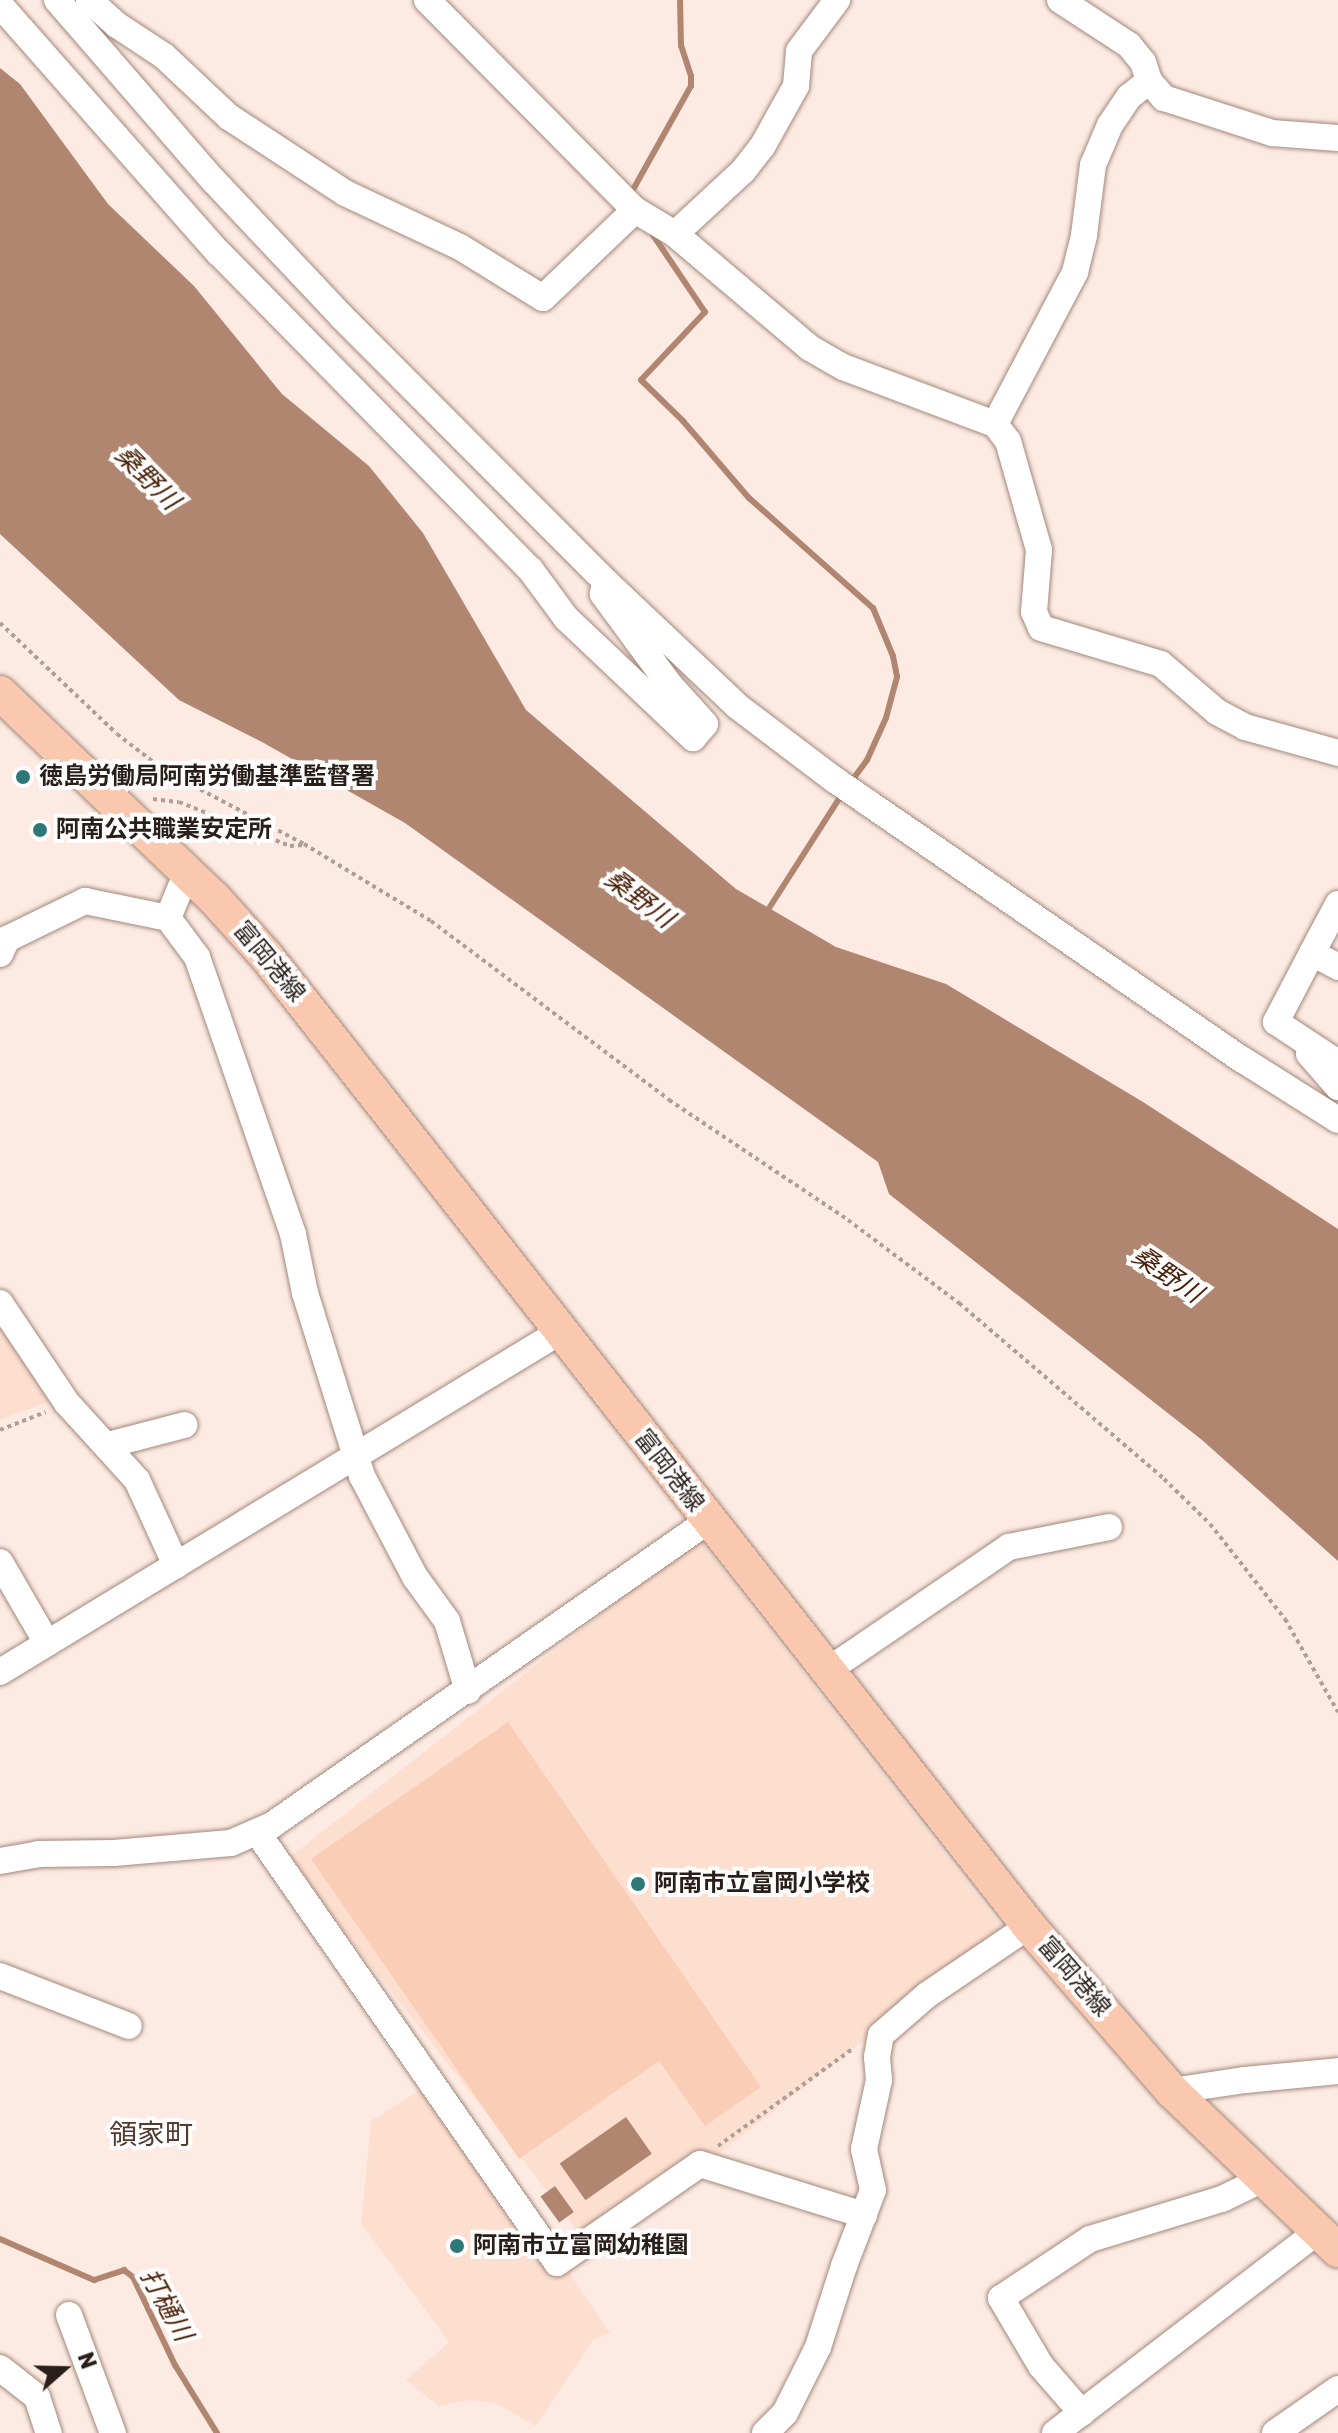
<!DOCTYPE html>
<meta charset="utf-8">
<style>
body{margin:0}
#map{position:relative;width:1338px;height:2433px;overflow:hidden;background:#fdebe3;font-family:Rubik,"Noto Sans JP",sans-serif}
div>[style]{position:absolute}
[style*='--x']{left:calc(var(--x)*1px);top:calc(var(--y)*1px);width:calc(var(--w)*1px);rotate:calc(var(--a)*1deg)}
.built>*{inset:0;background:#fddfd0;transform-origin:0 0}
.green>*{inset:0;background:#facdb7}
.water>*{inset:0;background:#b18671;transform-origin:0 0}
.stream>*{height:6px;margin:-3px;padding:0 3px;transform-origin:3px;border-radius:3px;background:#b18671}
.path>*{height:4px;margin-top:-2px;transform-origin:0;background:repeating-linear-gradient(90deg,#ad9e97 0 4px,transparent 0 8px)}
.roads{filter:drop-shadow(0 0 2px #a3887b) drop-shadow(0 0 2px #a3887b)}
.minor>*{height:26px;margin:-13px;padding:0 13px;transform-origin:13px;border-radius:13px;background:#fff}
.major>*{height:34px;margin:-17px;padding:0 17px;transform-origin:17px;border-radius:17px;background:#f9c8af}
.dots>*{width:22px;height:22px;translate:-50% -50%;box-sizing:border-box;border:4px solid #fdfdfd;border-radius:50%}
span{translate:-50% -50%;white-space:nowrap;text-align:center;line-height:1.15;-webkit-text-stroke:8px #fdfdfd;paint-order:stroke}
.poi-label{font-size:24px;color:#291f1a;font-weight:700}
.left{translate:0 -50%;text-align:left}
.street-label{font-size:24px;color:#291f1a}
.water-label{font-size:26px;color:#491f06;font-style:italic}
.quarter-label{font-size:28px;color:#513a2f}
.north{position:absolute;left:24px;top:2329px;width:80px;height:80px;-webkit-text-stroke:6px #fdfdfd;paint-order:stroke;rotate:70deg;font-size:22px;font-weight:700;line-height:32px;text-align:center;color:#291f1a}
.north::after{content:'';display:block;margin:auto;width:28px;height:36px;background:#291f1a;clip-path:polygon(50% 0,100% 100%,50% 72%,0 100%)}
</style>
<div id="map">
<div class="built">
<div style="clip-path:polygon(0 1324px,53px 1400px,0 1420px)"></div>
<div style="left:698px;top:1538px;width:498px;height:521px;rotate:52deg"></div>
<div style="clip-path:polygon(426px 2086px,566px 2268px,610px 2333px,593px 2340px,536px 2426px,495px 2403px,468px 2400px,439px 2406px,406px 2380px,449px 2342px,361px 2224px,371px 2121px)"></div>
</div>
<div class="green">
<div style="clip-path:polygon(508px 1722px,761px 2087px,705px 2126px,659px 2061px,519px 2159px,311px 1859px)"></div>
</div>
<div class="water">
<div style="clip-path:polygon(0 68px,20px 84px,108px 204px,194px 286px,282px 394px,369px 466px,423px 533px,526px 710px,736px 889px,836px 947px,946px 984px,1143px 1102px,1338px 1229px,1338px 1561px,1202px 1440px,889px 1194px,878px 1162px,405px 823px,262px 742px,179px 700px,0 534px)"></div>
<div style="left:626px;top:2117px;width:45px;height:81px;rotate:55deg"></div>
<div style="left:555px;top:2186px;width:32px;height:18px;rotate:54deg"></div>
</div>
<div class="stream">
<div style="--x:630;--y:195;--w:125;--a:-60.8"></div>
<div style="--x:691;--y:86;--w:10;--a:-90"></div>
<div style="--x:691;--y:76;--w:32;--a:-108"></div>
<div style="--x:681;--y:46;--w:46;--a:-91.2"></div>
<div style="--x:653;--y:235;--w:93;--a:56"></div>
<div style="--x:705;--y:312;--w:93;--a:133.3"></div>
<div style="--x:641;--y:380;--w:59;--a:44.3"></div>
<div style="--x:683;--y:421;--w:101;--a:49.4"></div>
<div style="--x:749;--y:498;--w:166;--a:41.6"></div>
<div style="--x:873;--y:608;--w:52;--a:67.4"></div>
<div style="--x:893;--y:656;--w:21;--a:79"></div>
<div style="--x:897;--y:677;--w:42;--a:105"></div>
<div style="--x:886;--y:718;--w:46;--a:114.3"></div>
<div style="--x:867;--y:760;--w:27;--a:126"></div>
<div style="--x:766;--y:913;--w:141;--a:-57.4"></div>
<div style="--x:0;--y:2239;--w:103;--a:23.6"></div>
<div style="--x:94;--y:2280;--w:32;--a:-18"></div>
<div style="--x:124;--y:2270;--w:11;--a:38"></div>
<div style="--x:133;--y:2277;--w:98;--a:64.5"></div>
<div style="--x:175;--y:2365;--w:80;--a:58.3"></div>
</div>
<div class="path">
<div style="--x:0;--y:623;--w:161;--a:43.5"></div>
<div style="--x:117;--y:734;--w:61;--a:37.6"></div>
<div style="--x:165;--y:771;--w:157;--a:27.7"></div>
<div style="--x:304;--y:844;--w:149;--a:31.2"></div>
<div style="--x:431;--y:921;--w:298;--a:36.9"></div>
<div style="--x:669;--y:1100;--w:216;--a:33.8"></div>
<div style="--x:848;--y:1220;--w:139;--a:36.8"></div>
<div style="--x:959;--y:1303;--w:270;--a:40.6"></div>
<div style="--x:1164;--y:1479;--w:64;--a:44.4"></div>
<div style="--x:1210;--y:1524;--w:121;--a:51.7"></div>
<div style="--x:1285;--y:1619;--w:107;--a:60.3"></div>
<div style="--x:153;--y:799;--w:26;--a:7"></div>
<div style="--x:179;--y:802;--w:119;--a:21.6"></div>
<div style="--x:290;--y:846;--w:13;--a:-4"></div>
<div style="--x:0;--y:1430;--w:49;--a:-21.4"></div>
<div style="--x:718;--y:2146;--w:168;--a:-35.8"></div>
</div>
<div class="roads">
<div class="minor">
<div style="--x:57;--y:0;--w:240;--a:49.1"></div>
<div style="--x:214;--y:181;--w:187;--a:46.7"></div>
<div style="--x:342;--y:317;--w:373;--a:45.1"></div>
<div style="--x:89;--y:0;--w:38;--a:42"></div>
<div style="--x:117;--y:25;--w:56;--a:33.4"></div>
<div style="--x:164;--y:56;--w:89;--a:43.2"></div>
<div style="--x:229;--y:117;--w:139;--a:33.2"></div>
<div style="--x:345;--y:193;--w:127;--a:25.2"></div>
<div style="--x:460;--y:247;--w:97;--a:31.6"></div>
<div style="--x:543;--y:298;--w:127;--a:-43.7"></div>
<div style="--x:427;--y:0;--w:296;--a:45.3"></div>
<div style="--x:635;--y:210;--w:47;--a:31"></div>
<div style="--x:675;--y:234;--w:177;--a:40.2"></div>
<div style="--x:810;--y:348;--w:38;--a:30"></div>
<div style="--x:843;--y:367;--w:162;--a:20.6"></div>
<div style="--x:995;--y:424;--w:21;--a:53"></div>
<div style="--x:1008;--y:441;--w:113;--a:74.1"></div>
<div style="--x:1039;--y:550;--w:62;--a:94.6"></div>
<div style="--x:1034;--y:612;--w:17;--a:66"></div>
<div style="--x:1041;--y:628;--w:125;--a:16.7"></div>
<div style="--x:1161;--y:664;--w:74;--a:40.6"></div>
<div style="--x:1217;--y:712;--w:32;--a:28"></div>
<div style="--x:1245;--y:727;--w:97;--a:15.6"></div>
<div style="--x:1060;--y:0;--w:82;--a:33.1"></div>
<div style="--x:1129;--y:45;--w:22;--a:51"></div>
<div style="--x:1143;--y:62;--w:20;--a:72"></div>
<div style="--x:1149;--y:81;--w:23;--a:49"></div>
<div style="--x:1164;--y:98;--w:114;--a:18"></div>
<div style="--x:1272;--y:133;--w:66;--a:4.3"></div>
<div style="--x:0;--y:5;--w:331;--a:48.6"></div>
<div style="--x:219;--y:253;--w:443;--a:45.5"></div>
<div style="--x:530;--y:569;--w:61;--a:53.7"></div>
<div style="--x:566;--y:618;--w:175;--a:43.4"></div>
<div style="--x:693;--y:738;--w:18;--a:-49"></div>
<div style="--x:705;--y:724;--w:54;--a:-132"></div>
<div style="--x:669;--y:684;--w:112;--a:-126.3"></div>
<div style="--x:603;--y:594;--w:13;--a:-81"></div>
<div style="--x:605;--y:581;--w:182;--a:43.4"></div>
<div style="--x:737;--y:706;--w:123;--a:37.1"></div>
<div style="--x:835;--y:780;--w:495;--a:34.5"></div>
<div style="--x:1243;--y:1060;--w:112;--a:32.3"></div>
<div style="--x:675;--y:234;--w:93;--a:-42.8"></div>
<div style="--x:743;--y:171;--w:31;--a:-52"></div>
<div style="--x:762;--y:147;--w:70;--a:-60.9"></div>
<div style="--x:796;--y:86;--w:35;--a:-85"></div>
<div style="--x:799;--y:51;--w:64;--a:-53.3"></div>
<div style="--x:995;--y:424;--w:172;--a:-62.2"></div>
<div style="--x:1075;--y:272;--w:38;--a:-76"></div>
<div style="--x:1084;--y:235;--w:71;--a:-82.7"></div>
<div style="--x:1093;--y:165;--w:43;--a:-67"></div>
<div style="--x:1110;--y:125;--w:34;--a:-56"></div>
<div style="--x:1129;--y:97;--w:26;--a:-39"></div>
<div style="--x:1338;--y:904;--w:55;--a:118"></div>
<div style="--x:1312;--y:953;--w:30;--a:28"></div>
<div style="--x:168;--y:918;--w:50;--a:-67.6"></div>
<div style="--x:1312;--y:953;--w:78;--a:117.6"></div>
<div style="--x:1276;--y:1022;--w:74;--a:33.5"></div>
<div style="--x:0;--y:954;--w:17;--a:-65"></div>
<div style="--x:7;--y:939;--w:87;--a:-26"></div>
<div style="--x:85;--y:901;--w:85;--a:11.6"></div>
<div style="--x:168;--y:918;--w:49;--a:53.4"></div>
<div style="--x:197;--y:957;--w:293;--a:70.9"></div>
<div style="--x:293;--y:1234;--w:60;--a:78.5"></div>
<div style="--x:305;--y:1293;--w:192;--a:72.7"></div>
<div style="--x:362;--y:1476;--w:114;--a:62.3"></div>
<div style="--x:415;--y:1577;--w:54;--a:54"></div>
<div style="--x:447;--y:1621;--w:73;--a:73.3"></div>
<div style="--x:1309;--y:1054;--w:44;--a:48.7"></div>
<div style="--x:0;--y:1303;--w:120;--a:56.2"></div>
<div style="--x:67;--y:1403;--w:104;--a:47.7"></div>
<div style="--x:137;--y:1480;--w:94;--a:65.4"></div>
<div style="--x:108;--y:1445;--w:79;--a:-14.7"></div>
<div style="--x:0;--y:1562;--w:94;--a:59.9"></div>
<div style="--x:827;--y:1671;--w:220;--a:-34.3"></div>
<div style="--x:1009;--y:1547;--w:102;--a:-11.3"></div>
<div style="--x:0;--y:1672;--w:657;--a:-31.29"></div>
<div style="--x:257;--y:1832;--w:525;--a:55.16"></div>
<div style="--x:557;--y:2263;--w:174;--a:-34.7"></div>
<div style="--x:700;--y:2164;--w:172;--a:17.3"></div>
<div style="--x:0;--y:1861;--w:39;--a:-10"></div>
<div style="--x:38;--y:1854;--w:76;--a:-0.8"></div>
<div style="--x:114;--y:1853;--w:117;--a:-4.9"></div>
<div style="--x:231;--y:1843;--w:45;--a:-23.7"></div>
<div style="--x:272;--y:1825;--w:532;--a:-34.89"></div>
<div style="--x:0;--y:1976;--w:138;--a:21.2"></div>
<div style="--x:1172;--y:2091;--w:74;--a:-8.6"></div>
<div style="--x:1245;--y:2080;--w:93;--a:-5.5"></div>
<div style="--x:69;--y:2315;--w:126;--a:69.6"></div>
<div style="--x:0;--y:2368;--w:47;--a:38.1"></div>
<div style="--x:37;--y:2397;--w:38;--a:72"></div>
<div style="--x:1082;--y:2413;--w:62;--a:-131.1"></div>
<div style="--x:1041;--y:2366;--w:79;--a:-120.5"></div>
<div style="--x:1001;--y:2298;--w:107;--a:-33.5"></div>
<div style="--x:1090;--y:2239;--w:138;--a:-16.9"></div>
<div style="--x:1222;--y:2199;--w:46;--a:-26"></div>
<div style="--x:765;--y:2433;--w:28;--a:-45"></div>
<div style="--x:785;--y:2413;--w:74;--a:-63.4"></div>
<div style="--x:818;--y:2347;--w:85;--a:-72.2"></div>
<div style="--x:844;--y:2266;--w:81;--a:-69.1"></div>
<div style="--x:873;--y:2190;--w:42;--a:-102.4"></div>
<div style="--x:864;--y:2149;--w:71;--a:-77.7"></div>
<div style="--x:879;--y:2080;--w:23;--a:-95"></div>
<div style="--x:877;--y:2057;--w:22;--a:-80"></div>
<div style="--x:881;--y:2035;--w:61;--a:-41"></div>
<div style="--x:927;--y:1995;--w:123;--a:-34.1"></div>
<div style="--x:1055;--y:2433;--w:332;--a:-37.5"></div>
<div style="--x:1275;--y:2433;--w:77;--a:-34.9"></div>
</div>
<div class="major">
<div style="--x:0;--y:693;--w:295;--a:43.8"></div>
<div style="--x:213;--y:897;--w:81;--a:48"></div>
<div style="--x:267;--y:957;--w:1233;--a:51.82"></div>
<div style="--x:1029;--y:1926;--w:218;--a:49.1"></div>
<div style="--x:1172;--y:2091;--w:230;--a:43.8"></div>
</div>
</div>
<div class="dots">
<div style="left:23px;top:777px;background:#2e7879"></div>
<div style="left:40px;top:830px;background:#2e7879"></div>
<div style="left:638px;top:1884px;background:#2e7879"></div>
<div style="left:457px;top:2246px;background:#2e7879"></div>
</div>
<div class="poi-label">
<span class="left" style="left:39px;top:777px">徳島労働局阿南労働基準監督署</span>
<span class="left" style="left:56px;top:830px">阿南公共職業安定所</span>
<span class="left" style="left:654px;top:1884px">阿南市立富岡小学校</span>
<span class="left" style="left:473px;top:2246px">阿南市立富岡幼稚園</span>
</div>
<div class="street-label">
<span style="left:269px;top:962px;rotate:50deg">富岡港線</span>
<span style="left:669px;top:1471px;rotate:52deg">富岡港線</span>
<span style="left:1074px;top:1977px;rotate:49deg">富岡港線</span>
</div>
<div class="water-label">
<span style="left:147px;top:478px;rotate:45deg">桑野川</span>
<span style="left:639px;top:899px;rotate:37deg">桑野川</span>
<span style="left:1167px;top:1275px;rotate:34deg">桑野川</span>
<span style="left:166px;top:2305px;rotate:61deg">打樋川</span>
</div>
<div class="quarter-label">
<span style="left:151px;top:2135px">領家町</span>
</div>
<div class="north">N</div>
</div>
